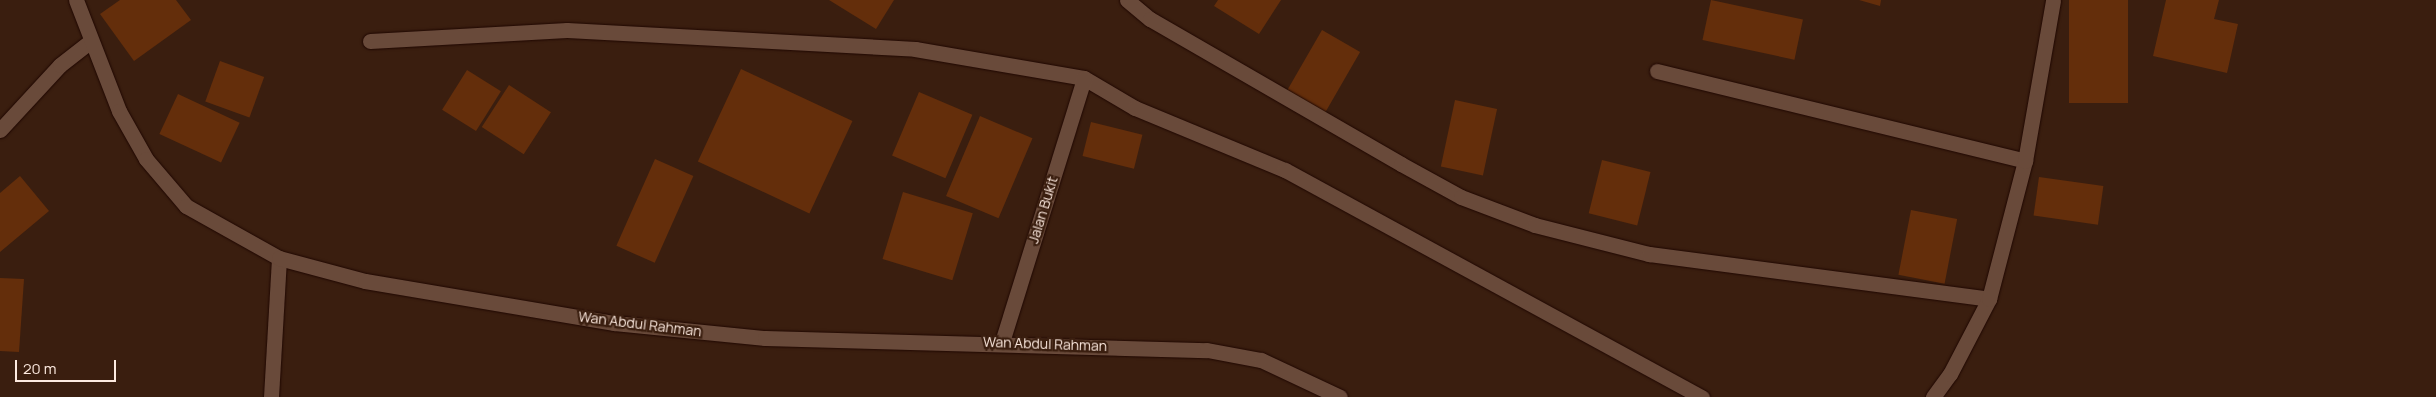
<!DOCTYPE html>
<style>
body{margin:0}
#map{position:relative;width:2436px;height:397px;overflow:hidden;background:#3a1e0f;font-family:Manrope,sans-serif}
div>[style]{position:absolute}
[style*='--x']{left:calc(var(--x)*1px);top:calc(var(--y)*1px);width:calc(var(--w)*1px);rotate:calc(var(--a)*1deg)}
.building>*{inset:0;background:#642e0b;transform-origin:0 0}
.roads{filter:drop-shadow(0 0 1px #1f0700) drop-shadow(0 0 1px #1f0700)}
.street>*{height:15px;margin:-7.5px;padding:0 7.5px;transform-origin:7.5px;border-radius:7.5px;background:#694a3a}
.secondary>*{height:15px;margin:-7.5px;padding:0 7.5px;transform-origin:7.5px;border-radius:7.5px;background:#694a3a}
span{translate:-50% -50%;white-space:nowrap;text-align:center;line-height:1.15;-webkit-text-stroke:4.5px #3a1e0f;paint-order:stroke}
.street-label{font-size:14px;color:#fdeae0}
.scale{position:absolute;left:15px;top:360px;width:101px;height:22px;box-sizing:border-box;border:2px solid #fdeae0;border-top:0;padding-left:6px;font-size:15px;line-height:18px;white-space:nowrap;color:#fdeae0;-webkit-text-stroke:4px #3a1e0f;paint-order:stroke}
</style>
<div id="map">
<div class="building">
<div style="clip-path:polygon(120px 0,176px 0,191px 20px,134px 61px,100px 14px)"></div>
<div style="clip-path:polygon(829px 0,894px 0,876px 29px)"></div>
<div style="clip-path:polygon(1218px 0,1281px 0,1259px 34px,1214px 6px)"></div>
<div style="left:1711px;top:0;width:94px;height:41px;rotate:12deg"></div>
<div style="clip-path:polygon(1859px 0,1881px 0,1880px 6px)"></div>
<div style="left:2069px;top:0;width:59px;height:103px"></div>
<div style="clip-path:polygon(2166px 0,2219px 0,2214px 19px,2238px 24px,2227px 73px,2153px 56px)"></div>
<div style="left:1322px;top:30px;width:44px;height:73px;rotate:30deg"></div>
<div style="left:220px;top:61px;width:47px;height:43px;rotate:20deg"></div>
<div style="left:741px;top:69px;width:123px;height:102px;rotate:25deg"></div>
<div style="left:467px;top:70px;width:40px;height:47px;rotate:32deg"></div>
<div style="left:509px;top:85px;width:50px;height:50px;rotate:33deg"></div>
<div style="left:919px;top:92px;width:58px;height:69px;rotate:23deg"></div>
<div style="left:178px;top:94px;width:68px;height:44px;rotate:25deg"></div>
<div style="left:1455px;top:100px;width:43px;height:68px;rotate:12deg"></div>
<div style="left:980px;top:116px;width:57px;height:87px;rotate:23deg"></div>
<div style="left:1091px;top:122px;width:53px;height:35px;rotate:14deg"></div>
<div style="left:655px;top:159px;width:42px;height:95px;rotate:24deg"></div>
<div style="left:1602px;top:160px;width:50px;height:55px;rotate:14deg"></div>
<div style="clip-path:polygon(20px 176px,49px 211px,0 252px,0 193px)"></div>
<div style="left:2039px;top:177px;width:65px;height:39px;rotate:8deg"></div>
<div style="left:903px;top:192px;width:73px;height:70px;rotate:17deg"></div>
<div style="left:1911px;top:210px;width:47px;height:66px;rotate:11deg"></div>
<div style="clip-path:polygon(0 278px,24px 279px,19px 352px,0 351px)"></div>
</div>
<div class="roads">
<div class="street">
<div style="--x:1127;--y:0;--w:30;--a:40"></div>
<div style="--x:1150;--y:19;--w:290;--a:30"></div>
<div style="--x:1401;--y:164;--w:68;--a:28.8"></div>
<div style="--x:1461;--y:197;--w:79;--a:20.7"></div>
<div style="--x:1535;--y:225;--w:118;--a:14.3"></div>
<div style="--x:1649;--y:254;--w:343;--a:7.5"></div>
<div style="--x:370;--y:41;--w:197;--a:-3.2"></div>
<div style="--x:567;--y:30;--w:349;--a:3.1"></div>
<div style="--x:915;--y:49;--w:171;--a:9.7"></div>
<div style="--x:1084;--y:78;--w:59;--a:30.5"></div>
<div style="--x:1135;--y:108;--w:162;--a:22.5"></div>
<div style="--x:1285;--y:170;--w:475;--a:28.6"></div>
<div style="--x:1657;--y:71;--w:379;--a:13.7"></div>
<div style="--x:0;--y:130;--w:88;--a:-47.3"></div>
<div style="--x:60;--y:65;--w:37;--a:-38"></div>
<div style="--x:1002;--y:342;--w:276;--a:-72.7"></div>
<div style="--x:271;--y:397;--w:139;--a:-86.7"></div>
<div style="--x:1933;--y:397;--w:29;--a:-54"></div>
<div style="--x:1950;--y:374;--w:85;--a:-62.5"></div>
<div style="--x:1989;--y:299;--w:143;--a:-75.4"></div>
<div style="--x:2025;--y:161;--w:163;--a:-80.1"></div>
</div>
<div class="secondary">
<div style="--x:76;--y:0;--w:119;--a:68.8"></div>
<div style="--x:119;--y:111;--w:55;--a:60.6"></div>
<div style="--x:146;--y:159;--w:62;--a:49.6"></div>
<div style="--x:186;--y:206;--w:107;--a:29.2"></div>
<div style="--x:279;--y:258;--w:89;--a:15"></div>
<div style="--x:365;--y:281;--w:253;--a:9.6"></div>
<div style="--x:614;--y:323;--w:152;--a:5.7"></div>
<div style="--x:765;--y:338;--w:442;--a:1.6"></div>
<div style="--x:1207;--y:350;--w:55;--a:10.5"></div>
<div style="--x:1261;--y:360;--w:87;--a:25.1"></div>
</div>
</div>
<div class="street-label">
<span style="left:1043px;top:210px;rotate:-73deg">Jalan Bukit</span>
<span style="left:640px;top:324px;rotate:7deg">Wan Abdul Rahman</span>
<span style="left:1045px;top:344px;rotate:2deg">Wan Abdul Rahman</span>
</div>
<div class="scale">20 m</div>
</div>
